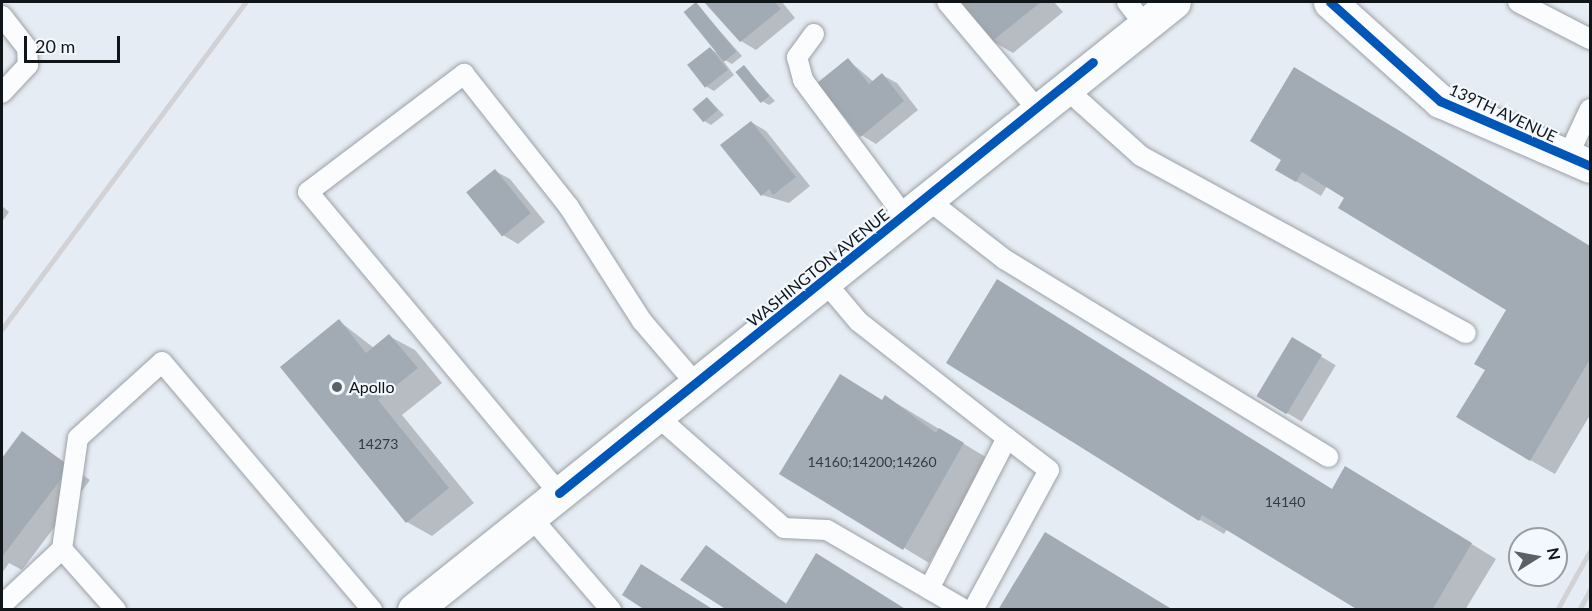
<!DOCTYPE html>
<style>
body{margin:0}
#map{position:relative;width:1592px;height:611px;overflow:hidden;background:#e5ecf3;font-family:Lato,sans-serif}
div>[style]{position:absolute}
.shadow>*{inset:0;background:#0003;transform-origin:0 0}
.building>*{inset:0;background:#a2abb3;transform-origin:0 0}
.roads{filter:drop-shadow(0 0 2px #9ba1a7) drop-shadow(0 0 2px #9ba1a7)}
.service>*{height:20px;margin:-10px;padding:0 10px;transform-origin:10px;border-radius:10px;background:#fbfcfd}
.minor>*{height:33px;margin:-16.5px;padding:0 16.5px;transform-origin:16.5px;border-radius:16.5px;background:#fbfcfd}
.secondary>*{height:33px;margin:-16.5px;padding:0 16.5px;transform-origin:16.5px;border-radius:16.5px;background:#fbfcfd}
.rail>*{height:4.5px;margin:-2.25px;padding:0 2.25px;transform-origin:2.25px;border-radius:2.25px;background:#d1d2d5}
.cycleway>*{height:9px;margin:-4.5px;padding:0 4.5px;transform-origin:4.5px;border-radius:4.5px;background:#0057b8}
.dots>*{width:16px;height:16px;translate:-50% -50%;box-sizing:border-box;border:3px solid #f3f8fe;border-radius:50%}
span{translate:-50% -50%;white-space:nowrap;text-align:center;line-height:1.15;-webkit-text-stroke:4.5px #f3f8fe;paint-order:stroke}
.number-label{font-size:14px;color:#343a40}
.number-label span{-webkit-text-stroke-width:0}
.street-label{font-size:16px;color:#101519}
.poi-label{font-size:16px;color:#101519}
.left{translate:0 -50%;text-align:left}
.frame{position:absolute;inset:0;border:3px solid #101519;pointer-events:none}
.north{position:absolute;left:1508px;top:527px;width:60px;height:60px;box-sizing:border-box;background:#f3f8fe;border:2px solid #989da2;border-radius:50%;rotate:79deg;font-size:16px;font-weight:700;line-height:24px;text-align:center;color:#101519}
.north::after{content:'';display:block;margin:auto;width:21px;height:27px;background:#5b6065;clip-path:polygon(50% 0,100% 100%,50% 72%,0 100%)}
.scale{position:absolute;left:24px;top:36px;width:96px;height:27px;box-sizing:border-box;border:3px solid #101519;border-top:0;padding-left:8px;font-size:18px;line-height:21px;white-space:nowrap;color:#101519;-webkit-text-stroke:4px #f3f8fe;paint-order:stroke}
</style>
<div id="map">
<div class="shadow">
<div style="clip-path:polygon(709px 2px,782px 2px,795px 18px,756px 50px,741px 41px)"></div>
<div style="clip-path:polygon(963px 2px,1054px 2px,1063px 12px,1013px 53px,992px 41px)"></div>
<div style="clip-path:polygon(696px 4px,742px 56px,732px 64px,721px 58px,734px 75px,714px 91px,707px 87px,710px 49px,721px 55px)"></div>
<div style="clip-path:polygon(848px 60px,874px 82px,882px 75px,897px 83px,918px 110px,876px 144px,861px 135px)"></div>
<div style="clip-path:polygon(744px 67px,775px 101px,769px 105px,762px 101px)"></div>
<div style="clip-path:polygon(1320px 84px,1590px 247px,1590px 415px,1555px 474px,1530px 460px,1487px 370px,1508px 309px,1327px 186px,1321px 196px,1277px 170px)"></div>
<div style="clip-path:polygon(708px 99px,724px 115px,711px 125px,704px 121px)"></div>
<div style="clip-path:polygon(751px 122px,766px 131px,810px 186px,789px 203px,762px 195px)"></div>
<div style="clip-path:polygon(495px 171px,510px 179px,545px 222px,518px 244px,503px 235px)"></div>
<div style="clip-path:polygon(2px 206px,9px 212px,2px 222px)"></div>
<div style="clip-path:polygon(339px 321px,374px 348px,389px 336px,415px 350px,442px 383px,402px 415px,474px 503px,432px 536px,407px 522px)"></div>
<div style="left:1292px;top:339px;width:51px;height:66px;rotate:31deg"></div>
<div style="clip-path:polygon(948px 362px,1333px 490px,1371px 482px,1496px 559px,1465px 610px,1361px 610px,1228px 528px,1224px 534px,1200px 520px)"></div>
<div style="clip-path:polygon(886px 397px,989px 459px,929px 563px,781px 473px)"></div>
<div style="clip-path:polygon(23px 433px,90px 480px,22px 570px,9px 563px,2px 573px,2px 461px)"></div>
<div style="clip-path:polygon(706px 547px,787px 604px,906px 610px,730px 610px)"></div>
</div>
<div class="building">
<div style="left:696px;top:2px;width:64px;height:16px;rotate:51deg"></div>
<div style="clip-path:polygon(704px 2px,775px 2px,781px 9px,740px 42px)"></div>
<div style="clip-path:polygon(959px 2px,1041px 2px,991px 42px)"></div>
<div style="left:710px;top:47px;width:29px;height:29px;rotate:52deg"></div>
<div style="clip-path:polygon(848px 58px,869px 84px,882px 73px,904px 101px,860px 137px,817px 83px)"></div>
<div style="left:744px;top:65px;width:40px;height:11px;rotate:51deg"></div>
<div style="clip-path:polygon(1294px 67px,1590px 246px,1590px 359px,1530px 461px,1456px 417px,1485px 370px,1474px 364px,1506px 310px,1338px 208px,1344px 198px,1302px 172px,1296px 182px,1275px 170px,1281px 160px,1250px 141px)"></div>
<div style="left:707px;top:97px;width:17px;height:19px;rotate:50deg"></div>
<div style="clip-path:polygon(751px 121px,796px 177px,773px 195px,769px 189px,761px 196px,720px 145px)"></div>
<div style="left:495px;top:169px;width:57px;height:37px;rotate:51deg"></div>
<div style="clip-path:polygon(997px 279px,1332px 489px,1345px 466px,1472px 543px,1432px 610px,1358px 610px,1202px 515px,1199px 521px,946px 363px)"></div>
<div style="clip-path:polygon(339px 319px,366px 353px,389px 334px,418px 368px,378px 400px,449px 488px,406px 523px,280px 367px)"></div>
<div style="left:1292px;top:337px;width:35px;height:69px;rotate:31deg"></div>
<div style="clip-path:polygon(840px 374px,882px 400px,885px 395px,936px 433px,939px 428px,964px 443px,903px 550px,779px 474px)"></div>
<div style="clip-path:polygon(22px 431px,70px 467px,2px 557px,2px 458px)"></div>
<div style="clip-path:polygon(1045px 532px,1170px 608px,1169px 610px,998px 610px)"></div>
<div style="clip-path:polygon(706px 545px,786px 604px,816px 553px,907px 610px,727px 610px,680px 580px)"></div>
<div style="clip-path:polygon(641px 564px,714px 610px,645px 610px,622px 595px)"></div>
</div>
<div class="roads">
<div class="service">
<div style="left:947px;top:2px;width:140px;rotate:49.9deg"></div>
<div style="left:1127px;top:2px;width:28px;rotate:52deg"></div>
<div style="left:1518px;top:2px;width:81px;rotate:27.2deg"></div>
<div style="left:2px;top:16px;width:41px;rotate:52deg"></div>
<div style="left:27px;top:48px;width:17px;rotate:87deg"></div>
<div style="left:28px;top:65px;width:38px;rotate:133deg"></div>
<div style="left:814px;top:34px;width:29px;rotate:126deg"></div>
<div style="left:797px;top:57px;width:24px;rotate:75deg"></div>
<div style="left:803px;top:80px;width:171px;rotate:53.3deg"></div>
<div style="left:1064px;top:87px;width:103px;rotate:41.9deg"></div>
<div style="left:1141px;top:156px;width:370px;rotate:28.6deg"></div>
<div style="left:1567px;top:158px;width:54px;rotate:-64.9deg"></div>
<div style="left:927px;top:199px;width:98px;rotate:37.9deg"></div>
<div style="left:1004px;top:259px;width:380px;rotate:31.4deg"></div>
<div style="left:657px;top:416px;width:169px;rotate:41.4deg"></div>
<div style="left:784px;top:528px;width:43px;rotate:2.7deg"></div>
<div style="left:827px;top:530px;width:118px;rotate:30deg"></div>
<div style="left:929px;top:589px;width:170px;rotate:-62.7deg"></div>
<div style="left:1007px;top:438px;width:189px;rotate:-141.9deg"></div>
<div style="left:858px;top:321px;width:51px;rotate:-130.2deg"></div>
<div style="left:559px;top:493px;width:392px;rotate:-129.8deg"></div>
<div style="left:308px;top:192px;width:196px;rotate:-37.1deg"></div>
<div style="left:464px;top:74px;width:169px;rotate:51.7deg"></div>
<div style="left:569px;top:207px;width:135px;rotate:57.4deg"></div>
<div style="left:642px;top:321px;width:83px;rotate:49.4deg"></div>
<div style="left:530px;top:516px;width:124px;rotate:49.2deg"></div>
<div style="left:929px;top:589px;width:42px;rotate:30.3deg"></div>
<div style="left:2px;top:605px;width:82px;rotate:-43deg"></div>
<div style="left:116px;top:610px;width:81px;rotate:-131.5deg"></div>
<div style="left:62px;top:549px;width:112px;rotate:-81.8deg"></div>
<div style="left:78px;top:438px;width:113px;rotate:-42.1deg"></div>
<div style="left:162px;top:362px;width:325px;rotate:49.7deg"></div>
<div style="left:973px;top:610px;width:159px;rotate:-61.5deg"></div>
<div style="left:1049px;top:470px;width:53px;rotate:-142.7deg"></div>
</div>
<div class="minor">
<div style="left:1330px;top:2px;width:148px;rotate:42deg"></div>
<div style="left:1440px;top:101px;width:163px;rotate:23.4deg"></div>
</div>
<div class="secondary">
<div style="left:414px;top:610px;width:973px;rotate:-38.66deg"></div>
</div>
</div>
<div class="rail">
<div style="left:2px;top:329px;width:408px;rotate:-53.3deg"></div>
<div style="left:1557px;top:610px;width:68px;rotate:-60.8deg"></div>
<div style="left:1579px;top:610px;width:23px;rotate:-61deg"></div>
</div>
<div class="cycleway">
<div style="left:1330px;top:2px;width:148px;rotate:42deg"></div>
<div style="left:1440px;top:101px;width:163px;rotate:23.4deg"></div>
<div style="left:559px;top:493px;width:686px;rotate:-38.91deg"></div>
</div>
<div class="dots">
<div style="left:337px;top:387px;background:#5b6065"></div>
</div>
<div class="number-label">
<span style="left:378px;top:444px">14273</span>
<span style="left:872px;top:462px">14160;14200;14260</span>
<span style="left:1285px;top:502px">14140</span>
</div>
<div class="street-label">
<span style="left:1503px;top:113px;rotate:25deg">139TH AVENUE</span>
<span style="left:818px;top:268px;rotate:-39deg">WASHINGTON AVENUE</span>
</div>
<div class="poi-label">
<span class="left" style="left:349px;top:387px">Apollo</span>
</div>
<div class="frame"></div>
<div class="north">N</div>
<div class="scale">20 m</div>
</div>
